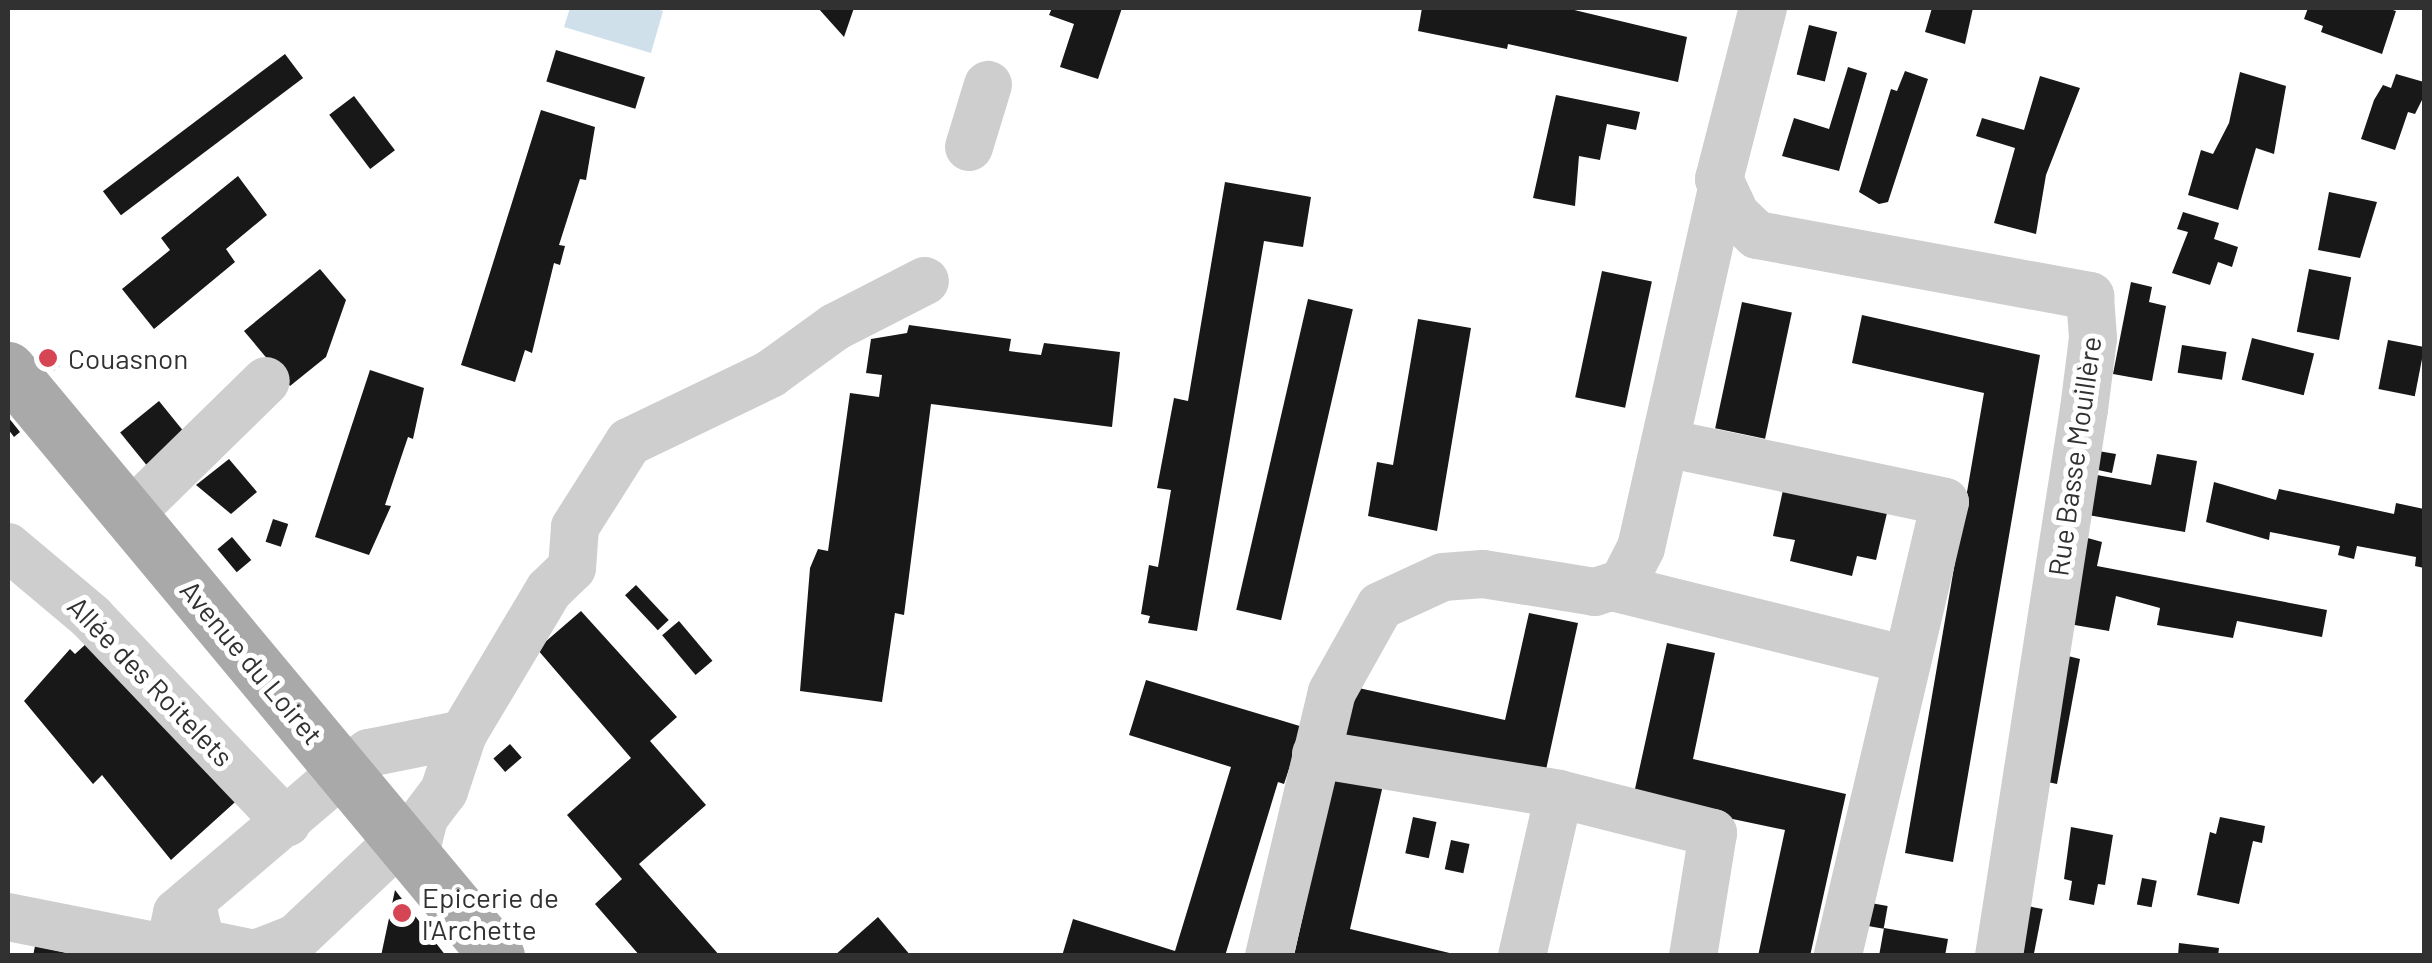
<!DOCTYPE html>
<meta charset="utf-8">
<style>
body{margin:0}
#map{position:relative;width:2432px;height:963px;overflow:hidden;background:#fff;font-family:Barlow,sans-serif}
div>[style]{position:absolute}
.water>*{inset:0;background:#cfe0ea}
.building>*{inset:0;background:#181818;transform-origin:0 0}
.minor>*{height:48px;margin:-24px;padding:0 24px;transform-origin:24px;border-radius:24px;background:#cecece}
.major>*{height:55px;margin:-27.5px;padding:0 27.5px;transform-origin:27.5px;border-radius:27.5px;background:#a9a9a9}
.dots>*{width:28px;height:28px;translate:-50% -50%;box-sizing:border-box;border:5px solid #fff;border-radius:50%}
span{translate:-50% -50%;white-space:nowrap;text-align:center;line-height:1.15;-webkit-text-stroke:10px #fff;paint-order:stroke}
.poi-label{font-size:28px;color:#313131}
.left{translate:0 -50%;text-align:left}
.street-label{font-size:28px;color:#313131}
.frame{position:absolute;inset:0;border:10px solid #313131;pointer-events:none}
</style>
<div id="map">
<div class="water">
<div style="clip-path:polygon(570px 8px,651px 8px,663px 11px,651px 53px,564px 27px)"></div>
</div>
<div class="building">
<div style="clip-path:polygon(818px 8px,854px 8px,844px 37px)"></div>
<div style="clip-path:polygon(1052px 8px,1122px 8px,1098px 79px,1060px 67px,1074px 24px,1049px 15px)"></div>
<div style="clip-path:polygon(1422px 8px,1566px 8px,1687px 37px,1678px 82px,1508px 44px,1507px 49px,1418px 31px)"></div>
<div style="clip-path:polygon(1932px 8px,1973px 8px,1965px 44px,1925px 32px)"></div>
<div style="clip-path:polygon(2308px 8px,2386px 8px,2396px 11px,2382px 54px,2321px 32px,2323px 26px,2304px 19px)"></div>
<div style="left:1809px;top:25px;width:29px;height:51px;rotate:14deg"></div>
<div style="left:556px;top:50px;width:93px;height:33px;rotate:17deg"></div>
<div style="left:285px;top:54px;width:30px;height:228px;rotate:53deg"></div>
<div style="clip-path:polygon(1848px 67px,1867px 73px,1839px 171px,1782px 156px,1794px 118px,1829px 129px)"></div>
<div style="clip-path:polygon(1905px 71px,1928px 79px,1888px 202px,1879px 204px,1859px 192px,1891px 89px,1897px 91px)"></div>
<div style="clip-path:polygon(2240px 72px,2286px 86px,2274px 154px,2256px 148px,2238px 210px,2188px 195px,2201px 150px,2213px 154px,2229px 123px)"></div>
<div style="clip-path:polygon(2396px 74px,2424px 82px,2424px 96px,2415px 114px,2408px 112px,2395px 150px,2361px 139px,2374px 100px,2383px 85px,2391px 88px)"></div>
<div style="clip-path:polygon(2040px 76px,2080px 88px,2046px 175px,2036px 234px,1994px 223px,2015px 148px,1976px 136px,1982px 118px,2024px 130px)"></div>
<div style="clip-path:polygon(1556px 95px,1640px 112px,1636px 130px,1607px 124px,1600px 160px,1579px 156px,1575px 206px,1533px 198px)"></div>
<div style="left:354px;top:96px;width:68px;height:31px;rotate:53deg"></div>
<div style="clip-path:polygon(541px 110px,595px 127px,586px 180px,580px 179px,559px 245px,565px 246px,560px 265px,554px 263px,532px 353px,525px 350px,515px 382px,461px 365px)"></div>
<div style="clip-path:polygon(238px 176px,267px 215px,226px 249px,235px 262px,154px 329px,122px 289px,170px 250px,161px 238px)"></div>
<div style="clip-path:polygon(1225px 182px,1311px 197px,1303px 247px,1264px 241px,1197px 631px,1148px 623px,1150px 616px,1141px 614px,1149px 565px,1158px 567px,1171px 490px,1157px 488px,1174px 398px,1188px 401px)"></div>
<div style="clip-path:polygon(2329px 192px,2377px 202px,2360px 258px,2318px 250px)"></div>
<div style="clip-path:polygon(2183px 212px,2219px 223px,2214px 239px,2238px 247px,2232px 267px,2218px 262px,2210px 285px,2172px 273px,2188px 232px,2177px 229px)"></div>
<div style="clip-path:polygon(320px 269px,346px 300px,326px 357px,290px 386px,244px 331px)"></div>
<div style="left:2309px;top:269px;width:43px;height:64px;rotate:11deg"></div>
<div style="left:1602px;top:271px;width:51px;height:129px;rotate:12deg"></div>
<div style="clip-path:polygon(2131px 282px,2152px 287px,2149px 302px,2166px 306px,2152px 381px,2113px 374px)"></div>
<div style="left:1308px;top:299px;width:46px;height:319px;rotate:13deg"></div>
<div style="left:1742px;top:302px;width:51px;height:129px;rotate:12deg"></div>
<div style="clip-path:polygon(1862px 315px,2040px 355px,1953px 862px,1905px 853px,1984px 393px,1852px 363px)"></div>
<div style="clip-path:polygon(1418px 319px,1471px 328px,1437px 531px,1368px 516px,1377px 462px,1393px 465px)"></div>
<div style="clip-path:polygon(909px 325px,1011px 339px,1009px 351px,1041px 355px,1044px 343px,1120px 352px,1112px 427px,931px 404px,904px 615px,895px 613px,882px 702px,800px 691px,810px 568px,818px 549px,828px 551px,850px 393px,879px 397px,882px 375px,866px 373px,871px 339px,907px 333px)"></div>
<div style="left:2252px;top:338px;width:64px;height:43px;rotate:14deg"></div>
<div style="left:2388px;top:340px;width:37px;height:50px;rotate:11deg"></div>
<div style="left:2182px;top:345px;width:45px;height:28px;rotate:9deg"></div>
<div style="left:43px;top:346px;width:26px;height:8px;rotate:50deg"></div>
<div style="clip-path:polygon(370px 370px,424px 388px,413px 439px,408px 437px,385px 505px,391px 506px,369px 555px,315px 537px)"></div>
<div style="left:159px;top:401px;width:57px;height:50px;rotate:51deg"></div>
<div style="clip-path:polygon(8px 417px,20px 432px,14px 437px,8px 429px)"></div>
<div style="clip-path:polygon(2098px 451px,2116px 454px,2112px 473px,2098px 470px)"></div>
<div style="clip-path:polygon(2157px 454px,2197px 461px,2185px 532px,2088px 515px,2097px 475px,2151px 485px)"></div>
<div style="clip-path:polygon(229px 459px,257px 492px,231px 514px,196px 485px)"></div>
<div style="clip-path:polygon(2214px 482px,2276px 500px,2279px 489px,2394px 514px,2396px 503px,2424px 509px,2424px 568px,2415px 566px,2416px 557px,2357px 546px,2354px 559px,2338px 555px,2340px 546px,2270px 532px,2269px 540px,2206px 522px)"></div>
<div style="clip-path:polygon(1783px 490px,1887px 513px,1876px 560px,1857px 556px,1852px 576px,1790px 561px,1795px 540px,1773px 536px)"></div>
<div style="left:273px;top:519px;width:16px;height:24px;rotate:18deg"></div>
<div style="left:232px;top:537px;width:30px;height:19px;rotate:50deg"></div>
<div style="clip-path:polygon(2084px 537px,2102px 542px,2097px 566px,2327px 610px,2322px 637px,2237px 621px,2233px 638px,2157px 625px,2160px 608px,2116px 596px,2109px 631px,2069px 624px)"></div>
<div style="left:636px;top:585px;width:48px;height:15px;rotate:47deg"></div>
<div style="clip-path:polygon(581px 611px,677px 717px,650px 741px,706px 805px,639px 864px,720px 956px,640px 956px,595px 904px,622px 879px,567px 815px,631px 758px,537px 649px)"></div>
<div style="clip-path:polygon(1529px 613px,1578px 623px,1544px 779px,1343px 735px,1354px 687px,1505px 720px)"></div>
<div style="left:679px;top:621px;width:52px;height:22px;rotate:50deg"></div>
<div style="clip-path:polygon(87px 643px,244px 794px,171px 860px,102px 775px,93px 784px,24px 701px,70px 649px,75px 654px)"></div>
<div style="clip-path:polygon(1667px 643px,1715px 653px,1693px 759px,1846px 794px,1810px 956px,1758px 956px,1785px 830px,1633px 798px)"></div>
<div style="clip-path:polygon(2064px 655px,2080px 659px,2057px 784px,2043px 781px)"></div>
<div style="clip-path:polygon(1146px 680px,1303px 727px,1284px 784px,1278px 782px,1225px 956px,1062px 956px,1073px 919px,1175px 951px,1231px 767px,1129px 735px)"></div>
<div style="left:510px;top:744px;width:18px;height:22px;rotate:49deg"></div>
<div style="clip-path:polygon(1334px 775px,1383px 785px,1350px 929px,1462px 956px,1294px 956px)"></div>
<div style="left:1413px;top:817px;width:24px;height:37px;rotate:12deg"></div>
<div style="clip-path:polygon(2220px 817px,2265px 826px,2262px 843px,2253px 841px,2239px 904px,2197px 895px,2210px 832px,2216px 834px)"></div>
<div style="clip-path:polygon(2071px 827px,2113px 835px,2105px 885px,2098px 884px,2094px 905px,2069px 900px,2072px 881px,2064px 879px)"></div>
<div style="left:1451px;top:840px;width:19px;height:30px;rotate:12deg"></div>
<div style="left:2142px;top:878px;width:15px;height:27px;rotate:11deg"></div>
<div style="clip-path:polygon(395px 890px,446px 956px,381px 956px)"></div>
<div style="left:1865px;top:902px;width:23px;height:23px;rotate:10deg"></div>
<div style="left:2022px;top:905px;width:21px;height:47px;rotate:11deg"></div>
<div style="clip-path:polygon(878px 917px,911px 956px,834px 956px)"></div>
<div style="clip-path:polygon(1884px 928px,1948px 939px,1945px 956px,1879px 956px)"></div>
<div style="clip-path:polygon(2179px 943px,2219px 948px,2218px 956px,2178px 956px)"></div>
<div style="clip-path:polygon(35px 946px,72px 954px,72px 956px,33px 956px)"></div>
</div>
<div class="minor">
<div style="left:1763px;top:8px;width:177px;rotate:104.4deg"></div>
<div style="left:1719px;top:179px;width:38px;rotate:65deg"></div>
<div style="left:1735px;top:214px;width:30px;rotate:44deg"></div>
<div style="left:1757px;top:235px;width:339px;rotate:10.4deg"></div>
<div style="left:2090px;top:296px;width:42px;rotate:85.9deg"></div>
<div style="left:2093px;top:338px;width:72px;rotate:97.2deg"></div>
<div style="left:2084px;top:409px;width:554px;rotate:98.83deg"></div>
<div style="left:969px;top:147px;width:65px;rotate:-73deg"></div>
<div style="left:1666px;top:443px;width:285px;rotate:11.9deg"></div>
<div style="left:1945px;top:502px;width:466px;rotate:103.3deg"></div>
<div style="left:130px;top:514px;width:190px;rotate:-44.4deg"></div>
<div style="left:8px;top:547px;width:109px;rotate:40.1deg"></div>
<div style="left:91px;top:617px;width:284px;rotate:46.4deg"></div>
<div style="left:1612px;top:587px;width:304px;rotate:13.9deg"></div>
<div style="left:463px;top:734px;width:168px;rotate:-59.2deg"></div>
<div style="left:549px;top:590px;width:32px;rotate:-44deg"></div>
<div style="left:572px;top:568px;width:41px;rotate:-85.8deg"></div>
<div style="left:575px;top:527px;width:101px;rotate:-57.6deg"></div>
<div style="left:629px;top:442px;width:157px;rotate:-25.7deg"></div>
<div style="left:770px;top:374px;width:80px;rotate:-35.9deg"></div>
<div style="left:835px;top:327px;width:101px;rotate:-27.1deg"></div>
<div style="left:1316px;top:754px;width:246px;rotate:9.3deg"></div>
<div style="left:1559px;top:794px;width:159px;rotate:14.2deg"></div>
<div style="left:1713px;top:833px;width:125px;rotate:99.2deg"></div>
<div style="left:191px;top:901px;width:43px;rotate:76.6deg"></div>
<div style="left:201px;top:943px;width:55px;rotate:11.5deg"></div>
<div style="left:255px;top:954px;width:44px;rotate:-21.3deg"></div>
<div style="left:296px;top:938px;width:144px;rotate:-43.3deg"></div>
<div style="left:8px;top:917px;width:165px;rotate:11.2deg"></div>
<div style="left:168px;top:956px;width:44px;rotate:-78.2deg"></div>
<div style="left:177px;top:913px;width:219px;rotate:-40.4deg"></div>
<div style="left:344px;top:771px;width:31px;rotate:-36deg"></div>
<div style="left:369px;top:753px;width:96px;rotate:-11.4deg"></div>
<div style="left:463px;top:734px;width:60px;rotate:108.4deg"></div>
<div style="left:444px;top:791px;width:34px;rotate:127deg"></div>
<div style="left:424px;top:818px;width:38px;rotate:104deg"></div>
<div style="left:1269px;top:956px;width:271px;rotate:-76.6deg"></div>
<div style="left:1332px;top:692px;width:98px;rotate:-60.8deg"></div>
<div style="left:1380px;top:606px;width:69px;rotate:-24.7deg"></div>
<div style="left:1443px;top:577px;width:40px;rotate:-4.3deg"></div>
<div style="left:1483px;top:574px;width:113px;rotate:9.1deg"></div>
<div style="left:1595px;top:592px;width:29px;rotate:-18deg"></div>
<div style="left:1623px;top:583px;width:39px;rotate:-63deg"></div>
<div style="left:1641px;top:548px;width:369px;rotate:-77.3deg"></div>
<div style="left:1522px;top:956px;width:166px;rotate:-77.1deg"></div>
</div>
<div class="major">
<div style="left:8px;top:369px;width:764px;rotate:50.2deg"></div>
</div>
<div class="dots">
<div style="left:48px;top:358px;background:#d64554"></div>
<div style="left:402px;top:913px;background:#d64554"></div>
</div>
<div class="poi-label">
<span class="left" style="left:68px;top:358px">Couasnon</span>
<span class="left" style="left:422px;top:913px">Epicerie de<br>l'Archette</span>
</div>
<div class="street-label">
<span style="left:2074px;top:456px;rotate:-82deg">Rue Basse Mouillère</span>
<span style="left:252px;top:662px;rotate:50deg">Avenue du Loiret</span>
<span style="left:151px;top:681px;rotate:46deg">Allée des Roitelets</span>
</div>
<div class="frame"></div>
</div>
